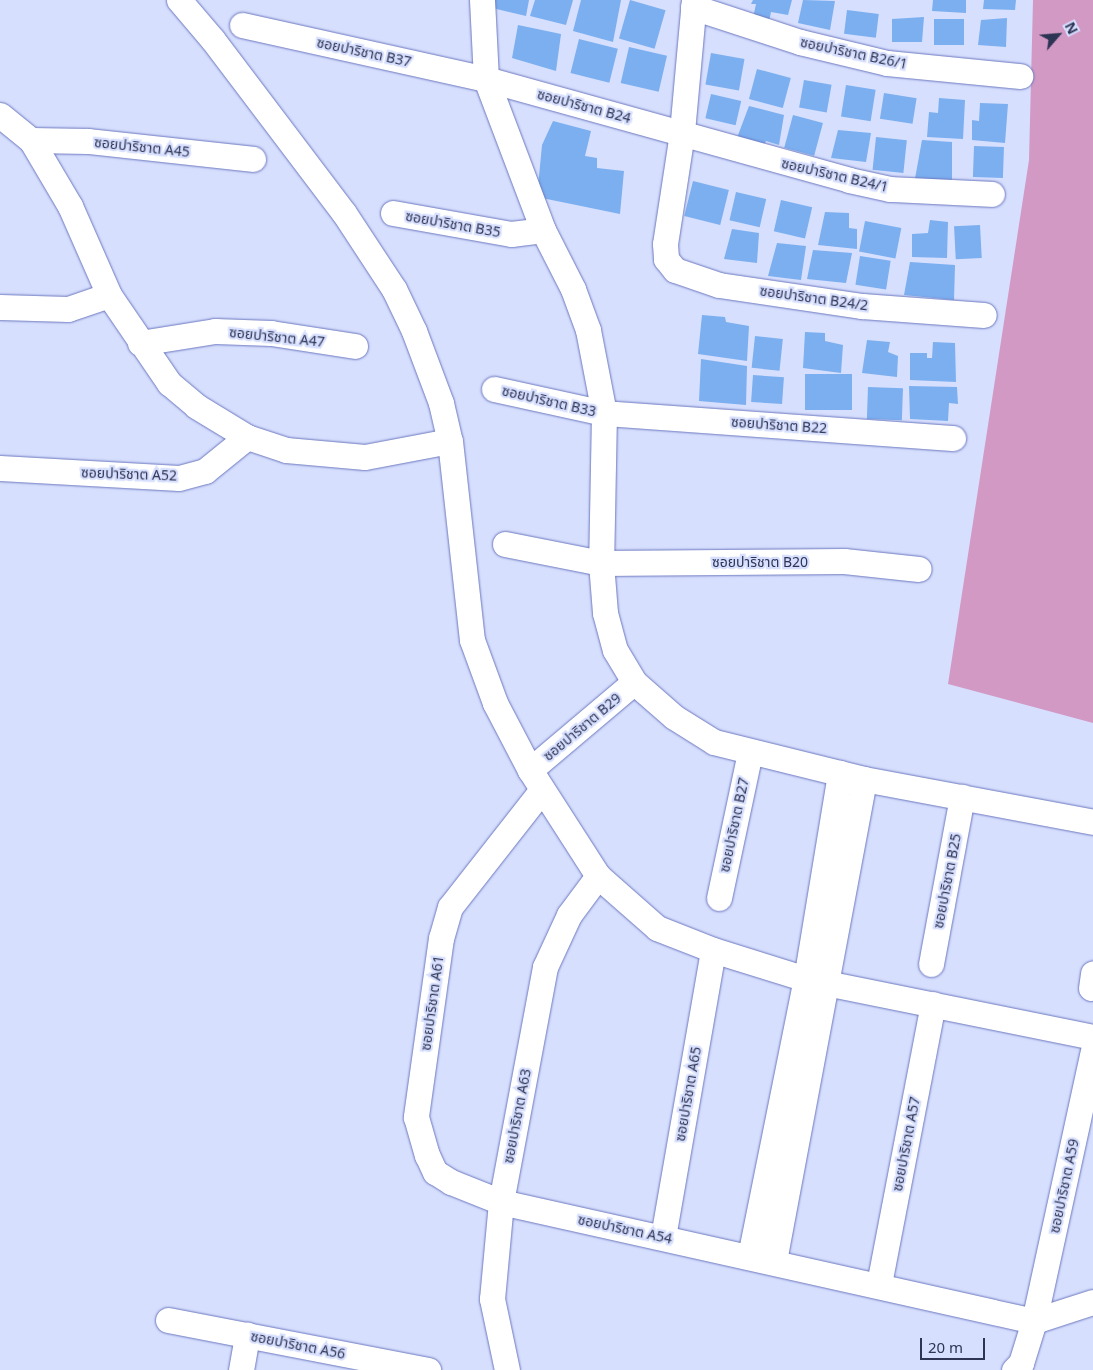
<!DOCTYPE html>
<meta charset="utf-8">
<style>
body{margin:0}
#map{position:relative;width:1093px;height:1370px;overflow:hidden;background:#d7dffe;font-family:"Noto Sans","Noto Sans Thai",sans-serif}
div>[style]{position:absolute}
.green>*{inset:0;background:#d299c5}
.building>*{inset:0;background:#7baff0;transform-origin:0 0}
.roads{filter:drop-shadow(0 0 1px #6b78bf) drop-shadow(0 0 1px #6b78bf)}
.street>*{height:25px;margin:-12.5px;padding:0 12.5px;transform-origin:12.5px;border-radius:12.5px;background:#fff}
span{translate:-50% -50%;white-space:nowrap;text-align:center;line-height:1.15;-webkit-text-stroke:4.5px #d7dffe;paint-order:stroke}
.street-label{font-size:14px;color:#2e3453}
.north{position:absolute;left:1033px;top:10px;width:50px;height:50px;-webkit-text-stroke:4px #d7dffe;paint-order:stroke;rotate:63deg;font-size:14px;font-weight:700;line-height:20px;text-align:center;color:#2e3453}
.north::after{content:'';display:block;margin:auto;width:18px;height:22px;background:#2e3453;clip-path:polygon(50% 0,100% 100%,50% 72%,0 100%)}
.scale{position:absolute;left:920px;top:1338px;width:65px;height:22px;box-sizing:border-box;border:2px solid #2e3453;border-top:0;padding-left:6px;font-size:15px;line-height:18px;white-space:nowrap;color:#2e3453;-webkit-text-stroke:4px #d7dffe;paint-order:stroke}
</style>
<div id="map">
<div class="green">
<div style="clip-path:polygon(1033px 0,1093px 0,1093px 723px,948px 684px,1029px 160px)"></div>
</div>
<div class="building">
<div style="clip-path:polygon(490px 0,529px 0,526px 16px,488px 7px)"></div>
<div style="clip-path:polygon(535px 0,573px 0,566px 25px,530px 16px)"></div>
<div style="clip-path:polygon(581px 0,621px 0,613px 42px,573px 31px)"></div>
<div style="left:630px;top:0;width:37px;height:40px;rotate:16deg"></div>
<div style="clip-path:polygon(753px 0,792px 0,788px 15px,771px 12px,769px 22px,753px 18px,756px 4px,751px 4px)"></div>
<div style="clip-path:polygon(803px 0,835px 1px,830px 30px,798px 23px)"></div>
<div style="clip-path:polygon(933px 0,966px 0,966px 13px,932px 11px)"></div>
<div style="clip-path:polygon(984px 0,1016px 0,1015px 10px,983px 9px)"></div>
<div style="left:847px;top:10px;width:32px;height:24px;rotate:7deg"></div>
<div style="clip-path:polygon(924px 17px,922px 42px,892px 42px,892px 19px)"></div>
<div style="clip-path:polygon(1007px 18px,1006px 47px,978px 45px,981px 20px)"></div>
<div style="left:934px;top:19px;width:30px;height:26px"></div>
<div style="clip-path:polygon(518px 25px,561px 34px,556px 71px,512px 58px)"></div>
<div style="left:579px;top:39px;width:40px;height:35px;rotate:14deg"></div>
<div style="left:629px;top:47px;width:39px;height:37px;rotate:13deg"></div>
<div style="left:711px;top:53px;width:34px;height:32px;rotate:10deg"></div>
<div style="left:757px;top:69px;width:35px;height:31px;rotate:15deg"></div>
<div style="left:804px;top:80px;width:28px;height:28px;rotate:10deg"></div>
<div style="left:846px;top:85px;width:30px;height:32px;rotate:9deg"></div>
<div style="left:884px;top:93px;width:33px;height:26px;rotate:9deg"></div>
<div style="left:711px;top:94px;width:31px;height:25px;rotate:13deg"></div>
<div style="clip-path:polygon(939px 98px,965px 100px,963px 139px,927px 137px,929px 112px,938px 113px)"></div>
<div style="clip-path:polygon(980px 103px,1008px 104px,1005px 143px,972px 140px,972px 120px,979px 121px)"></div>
<div style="clip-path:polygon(749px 106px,784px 115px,779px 145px,766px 141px,761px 151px,735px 143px)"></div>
<div style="left:793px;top:115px;width:31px;height:34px;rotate:15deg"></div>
<div style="clip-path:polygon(553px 121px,591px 131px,585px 156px,597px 158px,597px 168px,624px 171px,620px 214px,537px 197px,542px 145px)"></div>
<div style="clip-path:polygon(838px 130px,871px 133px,866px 162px,831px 158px)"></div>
<div style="left:876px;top:137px;width:31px;height:33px;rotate:6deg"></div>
<div style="clip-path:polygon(922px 140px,952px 142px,952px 180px,914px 184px)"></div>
<div style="left:974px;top:146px;width:30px;height:31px;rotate:2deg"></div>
<div style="left:693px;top:181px;width:37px;height:36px;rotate:14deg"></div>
<div style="left:736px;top:192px;width:31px;height:29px;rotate:13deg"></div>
<div style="left:781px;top:200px;width:32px;height:32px;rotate:13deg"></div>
<div style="clip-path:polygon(825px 212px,849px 213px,849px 228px,857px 229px,857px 249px,818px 245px)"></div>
<div style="clip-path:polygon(930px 220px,948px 222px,947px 258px,912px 257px,912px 234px,928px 233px)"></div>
<div style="left:865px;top:221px;width:37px;height:31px;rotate:11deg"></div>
<div style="left:980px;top:225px;width:33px;height:26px;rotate:87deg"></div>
<div style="clip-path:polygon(732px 229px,759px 233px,757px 263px,724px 259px)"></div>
<div style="clip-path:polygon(777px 243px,806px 246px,801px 280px,768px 276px)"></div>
<div style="clip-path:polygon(813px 250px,852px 253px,846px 283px,807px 279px)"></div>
<div style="left:860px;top:256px;width:31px;height:29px;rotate:9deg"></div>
<div style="clip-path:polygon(910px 262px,955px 265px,954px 300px,904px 295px)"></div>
<div style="clip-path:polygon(702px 315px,725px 317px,726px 322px,749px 326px,747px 361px,698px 354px)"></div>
<div style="clip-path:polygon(805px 332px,825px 333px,825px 341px,843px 345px,841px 373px,803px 368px)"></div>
<div style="left:755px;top:336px;width:28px;height:32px;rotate:6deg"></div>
<div style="clip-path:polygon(867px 340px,890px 342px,888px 352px,898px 356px,897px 377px,862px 373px)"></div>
<div style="clip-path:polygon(933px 342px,955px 343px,956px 382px,910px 380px,910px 353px,927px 353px,927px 358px,932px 358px)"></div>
<div style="clip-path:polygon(701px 359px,747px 366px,746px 405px,699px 401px)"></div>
<div style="left:805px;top:374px;width:47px;height:36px"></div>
<div style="left:753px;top:375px;width:31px;height:27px;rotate:4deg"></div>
<div style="clip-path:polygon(909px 386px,957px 387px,958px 404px,949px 403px,948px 421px,910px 419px)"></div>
<div style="left:868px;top:387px;width:35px;height:32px;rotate:2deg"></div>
</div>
<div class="roads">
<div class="street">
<div style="left:179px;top:0;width:52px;rotate:49.6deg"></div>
<div style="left:213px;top:40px;width:217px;rotate:52.9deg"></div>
<div style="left:344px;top:213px;width:91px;rotate:56.7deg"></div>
<div style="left:394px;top:289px;width:47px;rotate:64.5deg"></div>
<div style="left:414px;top:331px;width:77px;rotate:69.4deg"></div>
<div style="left:441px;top:403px;width:39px;rotate:77deg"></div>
<div style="left:450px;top:441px;width:200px;rotate:83.7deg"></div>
<div style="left:472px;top:640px;width:67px;rotate:69.9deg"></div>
<div style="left:495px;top:703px;width:76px;rotate:62.4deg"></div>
<div style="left:530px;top:770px;width:126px;rotate:57.3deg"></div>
<div style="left:598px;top:876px;width:79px;rotate:41.4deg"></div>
<div style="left:657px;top:928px;width:60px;rotate:21.4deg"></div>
<div style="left:713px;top:950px;width:97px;rotate:17.3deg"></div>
<div style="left:806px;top:979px;width:293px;rotate:11.4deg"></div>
<div style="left:482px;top:0;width:79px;rotate:87.1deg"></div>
<div style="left:486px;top:79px;width:161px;rotate:69.3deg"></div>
<div style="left:543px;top:230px;width:66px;rotate:63deg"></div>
<div style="left:573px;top:289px;width:44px;rotate:69.9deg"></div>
<div style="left:588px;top:330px;width:85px;rotate:79.1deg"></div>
<div style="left:604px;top:413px;width:150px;rotate:91.1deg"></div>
<div style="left:601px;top:563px;width:50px;rotate:85.4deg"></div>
<div style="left:605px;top:613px;width:38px;rotate:75deg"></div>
<div style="left:615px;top:650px;width:37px;rotate:59deg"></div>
<div style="left:634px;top:682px;width:53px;rotate:41.2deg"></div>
<div style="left:674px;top:717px;width:47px;rotate:32deg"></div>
<div style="left:714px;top:742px;width:154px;rotate:13.9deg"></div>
<div style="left:864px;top:779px;width:233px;rotate:10.6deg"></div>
<div style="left:694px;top:0;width:134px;rotate:95.2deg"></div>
<div style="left:682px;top:133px;width:112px;rotate:98.7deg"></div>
<div style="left:665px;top:244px;width:15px;rotate:86deg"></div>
<div style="left:666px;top:259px;width:14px;rotate:51deg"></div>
<div style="left:675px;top:270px;width:46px;rotate:18.8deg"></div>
<div style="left:719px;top:285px;width:145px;rotate:8.4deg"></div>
<div style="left:862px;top:306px;width:122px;rotate:4.2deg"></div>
<div style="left:693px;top:7px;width:113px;rotate:18.1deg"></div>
<div style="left:800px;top:42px;width:89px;rotate:13.6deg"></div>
<div style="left:887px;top:63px;width:134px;rotate:5.6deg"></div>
<div style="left:242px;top:25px;width:250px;rotate:12.5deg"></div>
<div style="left:486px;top:79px;width:377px;rotate:15.5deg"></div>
<div style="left:849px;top:180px;width:42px;rotate:12.4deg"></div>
<div style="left:890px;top:189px;width:102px;rotate:2.8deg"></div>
<div style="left:0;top:115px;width:40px;rotate:39deg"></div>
<div style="left:31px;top:140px;width:77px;rotate:59.4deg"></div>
<div style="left:70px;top:206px;width:97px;rotate:66.3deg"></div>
<div style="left:109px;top:295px;width:107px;rotate:55.7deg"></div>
<div style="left:169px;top:383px;width:35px;rotate:40deg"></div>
<div style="left:196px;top:406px;width:60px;rotate:31.3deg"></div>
<div style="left:247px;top:437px;width:41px;rotate:18.4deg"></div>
<div style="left:286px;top:450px;width:79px;rotate:5.1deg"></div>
<div style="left:365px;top:457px;width:86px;rotate:-10.7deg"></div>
<div style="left:31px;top:140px;width:57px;rotate:1deg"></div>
<div style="left:88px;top:141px;width:166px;rotate:6.2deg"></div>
<div style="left:393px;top:213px;width:120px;rotate:10.1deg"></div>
<div style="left:511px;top:234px;width:32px;rotate:-7deg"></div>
<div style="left:0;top:307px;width:68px;rotate:1.7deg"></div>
<div style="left:68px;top:309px;width:43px;rotate:-18.9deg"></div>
<div style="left:140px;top:343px;width:76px;rotate:-9.1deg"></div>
<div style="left:215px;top:331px;width:56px;rotate:2deg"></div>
<div style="left:271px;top:333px;width:85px;rotate:8.8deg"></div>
<div style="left:494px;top:389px;width:113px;rotate:12.3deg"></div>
<div style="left:604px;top:413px;width:350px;rotate:4.1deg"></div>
<div style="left:0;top:468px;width:179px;rotate:3.2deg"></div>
<div style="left:179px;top:478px;width:27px;rotate:-15deg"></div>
<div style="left:205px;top:471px;width:54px;rotate:-39deg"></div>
<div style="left:505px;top:544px;width:98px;rotate:11.2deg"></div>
<div style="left:601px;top:563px;width:243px;rotate:-0.5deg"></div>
<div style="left:844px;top:561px;width:75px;rotate:6.1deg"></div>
<div style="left:530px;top:770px;width:136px;rotate:-40.2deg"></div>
<div style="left:541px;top:791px;width:147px;rotate:128.1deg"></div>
<div style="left:450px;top:907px;width:32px;rotate:106deg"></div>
<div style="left:441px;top:938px;width:181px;rotate:98deg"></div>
<div style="left:416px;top:1117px;width:40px;rotate:74deg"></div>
<div style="left:427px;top:1155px;width:19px;rotate:65deg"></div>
<div style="left:435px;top:1172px;width:19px;rotate:32deg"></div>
<div style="left:451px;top:1182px;width:54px;rotate:21.8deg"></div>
<div style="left:501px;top:1202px;width:546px;rotate:12.59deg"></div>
<div style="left:1034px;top:1321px;width:62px;rotate:-17.9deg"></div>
<div style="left:719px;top:898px;width:149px;rotate:-78deg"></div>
<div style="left:931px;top:964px;width:170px;rotate:-79.5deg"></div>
<div style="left:1091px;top:988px;width:15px;rotate:-82deg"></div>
<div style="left:663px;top:1237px;width:291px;rotate:-80.1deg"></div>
<div style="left:750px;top:1256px;width:283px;rotate:-78.6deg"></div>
<div style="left:806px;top:979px;width:209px;rotate:-80.6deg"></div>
<div style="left:774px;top:1261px;width:490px;rotate:-79.4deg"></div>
<div style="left:879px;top:1284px;width:285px;rotate:-79.1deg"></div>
<div style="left:168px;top:1320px;width:265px;rotate:10.9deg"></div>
<div style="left:241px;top:1370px;width:36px;rotate:-80deg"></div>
<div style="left:507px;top:1370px;width:73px;rotate:-101.9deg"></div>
<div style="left:492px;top:1299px;width:97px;rotate:-84.7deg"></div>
<div style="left:501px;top:1202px;width:239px;rotate:-79.4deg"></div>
<div style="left:545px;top:967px;width:57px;rotate:-65.2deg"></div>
<div style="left:569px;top:915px;width:49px;rotate:-53.4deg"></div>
<div style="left:1014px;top:1370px;width:10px;rotate:-45deg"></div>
<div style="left:1021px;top:1363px;width:44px;rotate:-72.8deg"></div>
<div style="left:1034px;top:1321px;width:276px;rotate:-77.7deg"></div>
</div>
</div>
<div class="street-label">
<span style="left:364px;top:52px;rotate:12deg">ซอยปาริชาต B37</span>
<span style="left:854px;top:53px;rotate:12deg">ซอยปาริชาต B26/1</span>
<span style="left:584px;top:106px;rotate:15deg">ซอยปาริชาต B24</span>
<span style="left:142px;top:147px;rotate:6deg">ซอยปาริชาต A45</span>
<span style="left:835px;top:175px;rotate:13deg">ซอยปาริชาต B24/1</span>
<span style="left:453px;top:224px;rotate:10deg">ซอยปาริชาต B35</span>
<span style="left:814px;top:298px;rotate:8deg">ซอยปาริชาต B24/2</span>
<span style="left:277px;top:337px;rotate:6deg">ซอยปาริชาต A47</span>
<span style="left:549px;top:401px;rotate:13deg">ซอยปาริชาต B33</span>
<span style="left:779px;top:425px;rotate:4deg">ซอยปาริชาต B22</span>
<span style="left:129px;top:474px;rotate:2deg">ซอยปาริชาต A52</span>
<span style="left:760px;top:562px">ซอยปาริชาต B20</span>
<span style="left:582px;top:727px;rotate:-40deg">ซอยปาริชาต B29</span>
<span style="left:734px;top:825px;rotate:-78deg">ซอยปาริชาต B27</span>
<span style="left:947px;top:881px;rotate:-79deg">ซอยปาริชาต B25</span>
<span style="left:432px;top:1003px;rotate:-82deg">ซอยปาริชาต A61</span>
<span style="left:688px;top:1094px;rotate:-80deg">ซอยปาริชาต A65</span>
<span style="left:517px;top:1116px;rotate:-79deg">ซอยปาริชาต A63</span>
<span style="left:906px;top:1144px;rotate:-79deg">ซอยปาริชาต A57</span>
<span style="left:1064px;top:1186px;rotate:-78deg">ซอยปาริชาต A59</span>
<span style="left:625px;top:1229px;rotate:12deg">ซอยปาริชาต A54</span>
<span style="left:298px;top:1345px;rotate:11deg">ซอยปาริชาต A56</span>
</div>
<div class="north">N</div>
<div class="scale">20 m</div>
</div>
